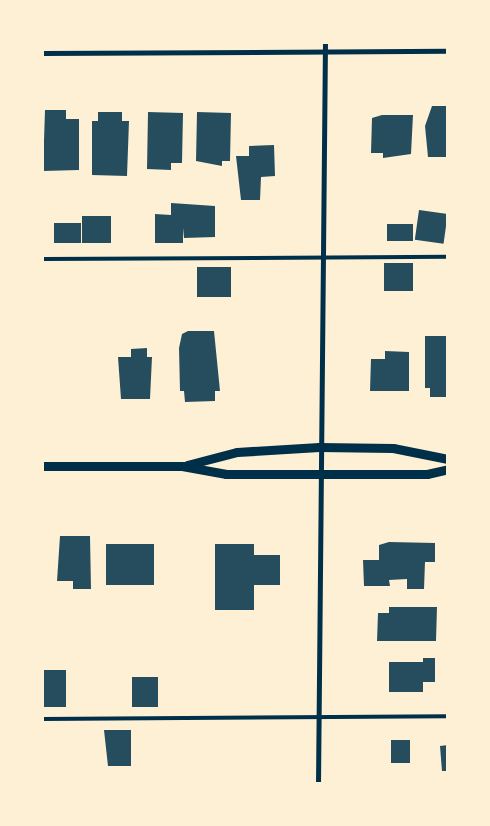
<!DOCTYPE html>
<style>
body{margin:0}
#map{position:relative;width:490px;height:826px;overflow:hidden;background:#fdf0d5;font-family:"Playfair Display",serif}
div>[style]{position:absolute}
.building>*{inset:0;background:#264d5e;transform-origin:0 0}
.service>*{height:4px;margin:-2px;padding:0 2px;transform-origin:2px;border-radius:2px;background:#003049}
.minor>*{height:5px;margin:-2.5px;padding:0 2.5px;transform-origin:2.5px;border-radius:2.5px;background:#003049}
.tertiary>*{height:9px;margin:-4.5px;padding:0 4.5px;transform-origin:4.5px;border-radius:4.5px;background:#003049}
span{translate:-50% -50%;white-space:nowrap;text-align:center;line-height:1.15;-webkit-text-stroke:5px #fdf0d5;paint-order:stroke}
.frame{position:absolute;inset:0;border:44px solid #fdf0d5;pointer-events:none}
</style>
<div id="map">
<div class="building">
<div style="clip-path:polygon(432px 106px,448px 106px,448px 157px,428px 157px,425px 126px)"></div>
<div style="clip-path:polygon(45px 110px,66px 110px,66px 119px,79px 119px,79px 170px,43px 171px)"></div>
<div style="clip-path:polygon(98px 112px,122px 112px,122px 121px,129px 121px,127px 176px,92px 175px,92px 121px,98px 121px)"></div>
<div style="clip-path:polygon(148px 112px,183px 113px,182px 163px,171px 163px,171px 170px,147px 169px)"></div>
<div style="clip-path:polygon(197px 112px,231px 113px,230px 161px,222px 161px,222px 166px,196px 161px)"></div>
<div style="clip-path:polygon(382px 115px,413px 115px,411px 154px,383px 158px,383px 153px,371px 153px,372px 118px)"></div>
<div style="clip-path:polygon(274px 145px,275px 176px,261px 177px,260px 200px,241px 200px,236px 156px,249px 156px,249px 146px)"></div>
<div style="clip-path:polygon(171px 203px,215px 206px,215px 237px,184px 238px,183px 228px,183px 243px,155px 243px,155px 214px,171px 215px)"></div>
<div style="left:419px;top:210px;width:29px;height:30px;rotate:8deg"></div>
<div style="left:82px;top:216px;width:29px;height:27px"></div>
<div style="left:54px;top:223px;width:27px;height:20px"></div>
<div style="left:387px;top:224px;width:26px;height:17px"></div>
<div style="left:384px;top:263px;width:29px;height:28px"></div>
<div style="left:197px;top:267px;width:34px;height:30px"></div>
<div style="clip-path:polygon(188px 331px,214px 331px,220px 391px,215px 391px,215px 401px,185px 402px,184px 391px,180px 391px,179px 348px,182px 334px)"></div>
<div style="clip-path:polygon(425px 336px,448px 336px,448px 397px,430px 397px,430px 388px,425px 388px)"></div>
<div style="clip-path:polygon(147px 348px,147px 357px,152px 357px,150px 399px,121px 399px,118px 357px,131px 357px,131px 349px)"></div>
<div style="clip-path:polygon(385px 351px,409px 352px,409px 391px,370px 391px,371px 359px,385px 359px)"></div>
<div style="clip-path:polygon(60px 536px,90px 536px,91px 589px,73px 589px,73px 581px,57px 581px)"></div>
<div style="clip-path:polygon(389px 542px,435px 543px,435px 562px,425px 562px,424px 589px,407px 589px,407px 579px,389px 580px,390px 586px,364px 586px,363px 560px,379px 560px,379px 545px)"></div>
<div style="left:106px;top:544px;width:48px;height:41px"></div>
<div style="clip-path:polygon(215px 544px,254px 544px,254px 555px,280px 555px,280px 585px,254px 585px,254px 610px,215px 610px)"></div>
<div style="clip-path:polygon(389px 607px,437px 607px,436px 641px,377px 641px,378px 613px,389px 613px)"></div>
<div style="clip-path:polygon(423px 658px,435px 658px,435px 682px,423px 682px,423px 692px,389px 692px,389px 662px,423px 662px)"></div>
<div style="left:42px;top:670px;width:24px;height:37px"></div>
<div style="left:132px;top:677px;width:26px;height:30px"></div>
<div style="clip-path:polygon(104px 730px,131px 730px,131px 766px,108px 766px)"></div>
<div style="left:391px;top:740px;width:19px;height:23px"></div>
<div style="clip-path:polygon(448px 745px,448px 771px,442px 771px,440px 746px)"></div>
</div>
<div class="service">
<div style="left:42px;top:259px;width:406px;rotate:-0.3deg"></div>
<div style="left:42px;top:719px;width:406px;rotate:-0.4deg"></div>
</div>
<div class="minor">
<div style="left:42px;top:53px;width:406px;rotate:-0.3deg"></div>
<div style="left:318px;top:784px;width:742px;rotate:-89.46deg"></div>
</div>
<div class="tertiary">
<div style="left:187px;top:465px;width:52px;rotate:-14.6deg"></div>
<div style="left:237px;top:452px;width:82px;rotate:-3.5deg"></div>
<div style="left:319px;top:447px;width:74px;rotate:0.8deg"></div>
<div style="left:393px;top:448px;width:56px;rotate:11.3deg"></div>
<div style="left:42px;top:466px;width:140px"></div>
<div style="left:182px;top:466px;width:45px;rotate:10.3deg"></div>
<div style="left:226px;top:474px;width:201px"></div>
<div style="left:427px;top:474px;width:22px;rotate:-13deg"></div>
</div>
<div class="frame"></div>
</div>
